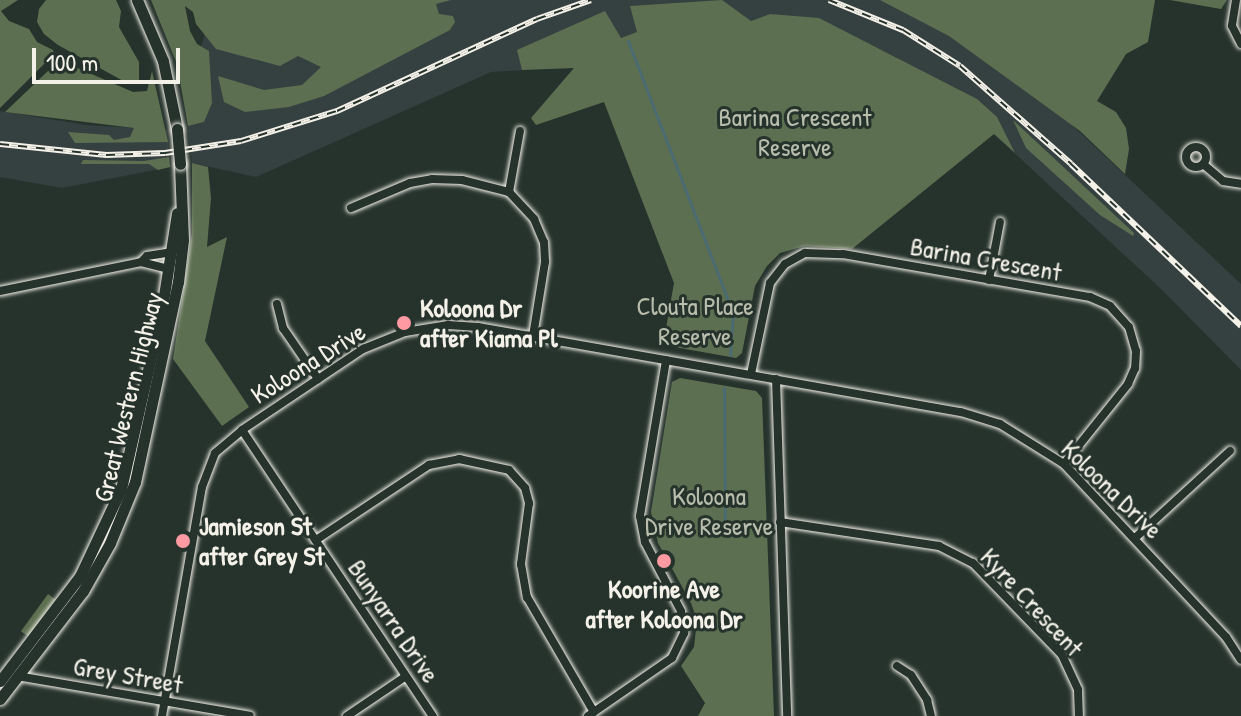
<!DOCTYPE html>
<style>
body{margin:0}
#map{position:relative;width:1241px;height:716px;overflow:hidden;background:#26332d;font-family:"Patrick Hand",sans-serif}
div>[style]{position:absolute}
.built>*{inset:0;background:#354040}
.green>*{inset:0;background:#5d6f51;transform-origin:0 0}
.stream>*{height:3px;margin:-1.5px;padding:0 1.5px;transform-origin:1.5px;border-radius:1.5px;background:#4b6b72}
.roads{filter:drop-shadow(0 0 2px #f4f1e8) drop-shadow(0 0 2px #f4f1e8)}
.street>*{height:8px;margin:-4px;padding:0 4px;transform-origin:4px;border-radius:4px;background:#26332d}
.street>.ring{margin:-4px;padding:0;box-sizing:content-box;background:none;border:8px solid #26332d;border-radius:50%}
.secondary>*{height:11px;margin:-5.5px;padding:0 5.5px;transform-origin:5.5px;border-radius:5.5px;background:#26332d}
.rail>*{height:6px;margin-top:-3px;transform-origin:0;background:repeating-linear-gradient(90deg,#26332d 0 9px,#f4f1e8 0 18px);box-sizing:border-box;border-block:2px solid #f4f1e8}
.bridges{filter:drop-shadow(0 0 2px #f4f1e8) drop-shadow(0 0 2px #f4f1e8)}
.secondary-bridge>*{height:11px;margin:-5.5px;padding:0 5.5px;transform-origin:5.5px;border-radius:5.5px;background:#26332d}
.dots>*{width:22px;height:22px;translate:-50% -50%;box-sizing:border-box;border:4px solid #26332d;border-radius:50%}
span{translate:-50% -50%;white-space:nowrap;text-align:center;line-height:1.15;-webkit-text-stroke:6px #26332d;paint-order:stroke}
.park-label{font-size:26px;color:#b8bdac}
.street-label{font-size:26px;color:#f4f1e8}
.poi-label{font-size:26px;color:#f4f1e8;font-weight:700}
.left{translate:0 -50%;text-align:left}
.scale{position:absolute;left:32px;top:48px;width:148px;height:36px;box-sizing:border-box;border:4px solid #f4f1e8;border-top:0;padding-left:10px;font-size:24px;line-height:28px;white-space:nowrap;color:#f4f1e8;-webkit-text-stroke:6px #26332d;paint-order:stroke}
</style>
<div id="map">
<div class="built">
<div style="clip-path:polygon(434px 0,915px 0,1055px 109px,1241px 284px,1241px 370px,1161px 289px,994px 134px,896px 57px,854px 37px,791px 18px,770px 14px,637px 63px,491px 72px,256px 177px,192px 163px,188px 126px,204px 122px,199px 54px,206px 30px)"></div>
<div style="clip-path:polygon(0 111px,86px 125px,167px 130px,170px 167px,62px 188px,0 177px)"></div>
</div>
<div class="green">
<div style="clip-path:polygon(0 0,18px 0,1px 11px,9px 21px,29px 29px,37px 42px,53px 50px,54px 54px,0 108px)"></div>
<div style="clip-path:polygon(46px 0,116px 0,121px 11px,119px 27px,139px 62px,139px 80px,125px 82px,58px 45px,44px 34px,37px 22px,39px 9px)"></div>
<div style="clip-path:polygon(151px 0,451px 0,436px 4px,439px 14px,453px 16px,455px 22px,450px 30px,324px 96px,289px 107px,245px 112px,224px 102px,218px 76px,264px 90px,302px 85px,321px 67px,298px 56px,280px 66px,216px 49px,196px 24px,193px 12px,185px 6px,190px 31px,197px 44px,209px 51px,212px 103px,204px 122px,188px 126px,177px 64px)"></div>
<div style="clip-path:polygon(722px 0,751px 21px,770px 14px,819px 18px,977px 99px,997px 117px,1015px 153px,994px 134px,852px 249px,805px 246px,780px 253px,767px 266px,755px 286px,742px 353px,736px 358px,663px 345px,674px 283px,604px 102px,536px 125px,531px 118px,574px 68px,522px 70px,517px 50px,605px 11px,621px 38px,637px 32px,630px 6px)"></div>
<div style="clip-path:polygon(880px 0,1155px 0,1148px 42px,1126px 54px,1097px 101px,1116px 112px,1126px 128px,1129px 149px,1125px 174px,1080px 131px,949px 36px)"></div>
<div style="clip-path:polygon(1170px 0,1227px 0,1221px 9px)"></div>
<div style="clip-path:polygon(66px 63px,133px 92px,147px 91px,152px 71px,168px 142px,75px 143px,68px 132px,109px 135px,114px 140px,130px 137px,134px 128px,5px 112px,48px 71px)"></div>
<div style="clip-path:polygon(1013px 120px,1134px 233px,1133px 236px,1100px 215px,1026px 148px)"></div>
<div style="clip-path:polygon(169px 157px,170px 167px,158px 170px,149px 164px,81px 164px,83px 160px,144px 161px)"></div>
<div style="clip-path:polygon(192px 163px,208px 167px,211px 198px,207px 247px,227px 237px,205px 341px,249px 407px,222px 426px,173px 359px,192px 234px)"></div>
<div style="clip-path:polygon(680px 378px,756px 391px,762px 398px,774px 716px,698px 716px,705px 703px,681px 666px,694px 647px,697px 620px,691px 603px,658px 543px,651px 512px,672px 382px)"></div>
<div style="left:48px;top:594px;width:9px;height:46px;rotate:36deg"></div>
</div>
<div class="stream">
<div style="left:628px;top:41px;width:292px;rotate:68.9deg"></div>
<div style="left:733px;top:313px;width:42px;rotate:94.1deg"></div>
<div style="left:724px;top:388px;width:146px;rotate:89.6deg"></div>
</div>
<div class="roads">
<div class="street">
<div style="left:1236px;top:0;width:26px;rotate:99deg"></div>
<div style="left:1232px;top:26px;width:20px;rotate:63deg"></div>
<div class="ring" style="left:1186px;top:147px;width:12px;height:12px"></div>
<div style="left:1203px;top:164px;width:26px;rotate:40deg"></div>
<div style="left:1223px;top:181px;width:18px;rotate:9deg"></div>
<div style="left:509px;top:192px;width:62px;rotate:-79.8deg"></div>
<div style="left:351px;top:208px;width:64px;rotate:-23deg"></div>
<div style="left:410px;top:183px;width:22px;rotate:-10deg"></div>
<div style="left:432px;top:179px;width:30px;rotate:2deg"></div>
<div style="left:462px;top:180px;width:49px;rotate:14.3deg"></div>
<div style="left:509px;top:192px;width:37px;rotate:47deg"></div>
<div style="left:534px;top:219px;width:25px;rotate:67deg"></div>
<div style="left:544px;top:242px;width:20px;rotate:87deg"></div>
<div style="left:545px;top:262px;width:75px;rotate:99.2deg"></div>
<div style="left:141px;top:262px;width:8px;rotate:-45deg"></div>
<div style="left:147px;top:256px;width:26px;rotate:-9deg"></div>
<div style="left:989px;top:280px;width:59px;rotate:-79.3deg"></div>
<div style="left:0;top:291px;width:144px;rotate:-11.6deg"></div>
<div style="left:141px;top:262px;width:29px;rotate:14deg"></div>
<div style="left:277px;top:304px;width:25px;rotate:76deg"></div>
<div style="left:283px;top:328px;width:62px;rotate:55.5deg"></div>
<div style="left:751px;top:374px;width:93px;rotate:-78.2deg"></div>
<div style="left:770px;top:283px;width:24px;rotate:-52deg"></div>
<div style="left:785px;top:264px;width:23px;rotate:-29deg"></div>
<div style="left:805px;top:253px;width:38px;rotate:2deg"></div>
<div style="left:843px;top:254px;width:251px;rotate:9.9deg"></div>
<div style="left:1090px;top:297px;width:22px;rotate:24deg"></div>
<div style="left:1110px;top:306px;width:28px;rotate:48deg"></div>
<div style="left:1129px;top:327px;width:25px;rotate:74deg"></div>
<div style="left:1136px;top:351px;width:17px;rotate:93deg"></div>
<div style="left:1135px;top:368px;width:17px;rotate:114deg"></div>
<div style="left:1128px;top:384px;width:102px;rotate:128.7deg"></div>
<div style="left:776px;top:379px;width:337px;rotate:88.1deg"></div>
<div style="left:242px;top:430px;width:344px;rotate:56.3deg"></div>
<div style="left:780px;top:522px;width:161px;rotate:8.6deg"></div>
<div style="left:939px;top:546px;width:38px;rotate:27deg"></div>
<div style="left:973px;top:563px;width:128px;rotate:45.9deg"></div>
<div style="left:1062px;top:655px;width:38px;rotate:65deg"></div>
<div style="left:1078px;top:690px;width:26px;rotate:88deg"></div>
<div style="left:1135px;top:538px;width:129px;rotate:-42.5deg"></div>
<div style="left:316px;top:540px;width:136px;rotate:-33.6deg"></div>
<div style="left:429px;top:465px;width:31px;rotate:-11deg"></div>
<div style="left:459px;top:459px;width:51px;rotate:12.4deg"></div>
<div style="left:509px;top:470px;width:24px;rotate:48deg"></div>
<div style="left:525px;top:488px;width:16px;rotate:75deg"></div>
<div style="left:529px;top:503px;width:62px;rotate:97.5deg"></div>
<div style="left:521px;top:564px;width:34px;rotate:80deg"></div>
<div style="left:527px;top:597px;width:133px;rotate:59.8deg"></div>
<div style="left:897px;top:666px;width:17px;rotate:33deg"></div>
<div style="left:911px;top:675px;width:30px;rotate:57deg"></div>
<div style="left:927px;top:700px;width:16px;rotate:76deg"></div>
<div style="left:17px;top:676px;width:236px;rotate:9.7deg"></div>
<div style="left:162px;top:716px;width:232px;rotate:-80.1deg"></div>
<div style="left:202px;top:487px;width:36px;rotate:-69deg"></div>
<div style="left:215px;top:453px;width:35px;rotate:-40deg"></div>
<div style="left:242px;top:430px;width:146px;rotate:-33.8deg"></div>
<div style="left:363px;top:349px;width:45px;rotate:-22deg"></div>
<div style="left:405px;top:332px;width:44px;rotate:-9.2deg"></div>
<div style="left:448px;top:325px;width:30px;rotate:4deg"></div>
<div style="left:478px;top:327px;width:490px;rotate:10deg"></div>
<div style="left:961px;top:412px;width:41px;rotate:17.1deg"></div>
<div style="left:1000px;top:424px;width:75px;rotate:32deg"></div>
<div style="left:1064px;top:464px;width:237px;rotate:46.9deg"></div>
<div style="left:1226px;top:637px;width:27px;rotate:57deg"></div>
<div style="left:347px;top:716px;width:71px;rotate:-34.1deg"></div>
<div style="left:588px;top:716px;width:102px;rotate:-34.6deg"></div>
<div style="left:672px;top:658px;width:28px;rotate:-64deg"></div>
<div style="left:684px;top:633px;width:22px;rotate:-98deg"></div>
<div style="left:681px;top:611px;width:78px;rotate:-117.6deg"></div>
<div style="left:645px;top:542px;width:26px;rotate:-101deg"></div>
<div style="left:640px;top:516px;width:158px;rotate:-80.5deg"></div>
</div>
<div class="secondary">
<div style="left:137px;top:0;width:66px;rotate:66.9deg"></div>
<div style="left:163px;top:61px;width:69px;rotate:78.4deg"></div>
<div style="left:0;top:681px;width:132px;rotate:-52.7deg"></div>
<div style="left:80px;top:576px;width:96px;rotate:-64.8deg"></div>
<div style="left:121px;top:489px;width:186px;rotate:-77.2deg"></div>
<div style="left:162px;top:308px;width:96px;rotate:-81deg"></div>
<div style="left:0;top:699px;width:136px;rotate:-52.5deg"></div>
<div style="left:83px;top:591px;width:55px;rotate:-60.6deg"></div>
<div style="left:110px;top:543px;width:66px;rotate:-67.7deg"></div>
<div style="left:135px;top:482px;width:205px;rotate:-77.9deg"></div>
<div style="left:178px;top:282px;width:42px;rotate:-83.2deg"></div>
<div style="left:183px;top:240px;width:76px;rotate:-92.3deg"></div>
</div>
</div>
<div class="rail">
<div style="left:829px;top:0;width:80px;rotate:22.1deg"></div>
<div style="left:903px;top:30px;width:67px;rotate:32.3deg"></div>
<div style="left:960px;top:66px;width:148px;rotate:41.4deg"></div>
<div style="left:1071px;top:164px;width:235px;rotate:43.6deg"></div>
<div style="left:0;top:144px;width:107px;rotate:5.9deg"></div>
<div style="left:106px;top:155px;width:59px;rotate:-1.9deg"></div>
<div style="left:165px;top:153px;width:77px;rotate:-9deg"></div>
<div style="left:241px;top:141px;width:101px;rotate:-17.4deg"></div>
<div style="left:337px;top:111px;width:220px;rotate:-24.7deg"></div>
<div style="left:537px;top:19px;width:57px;rotate:-19.4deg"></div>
</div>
<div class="bridges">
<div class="secondary-bridge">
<div style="left:177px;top:129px;width:35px;rotate:85deg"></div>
</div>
</div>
<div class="dots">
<div style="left:404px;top:323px;background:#ff9aa2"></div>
<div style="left:183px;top:541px;background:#ff9aa2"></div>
<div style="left:664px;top:561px;background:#ff9aa2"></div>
</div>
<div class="park-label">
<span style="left:795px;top:132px">Barina Crescent<br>Reserve</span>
<span style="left:695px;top:321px">Clouta Place<br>Reserve</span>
<span style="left:709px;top:511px">Koloona<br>Drive Reserve</span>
</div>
<div class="street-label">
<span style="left:986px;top:259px;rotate:10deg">Barina Crescent</span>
<span style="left:308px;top:363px;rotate:-32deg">Koloona Drive</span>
<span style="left:128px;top:397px;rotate:-76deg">Great Western Highway</span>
<span style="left:1112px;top:489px;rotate:44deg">Koloona Drive</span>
<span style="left:1032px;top:602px;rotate:47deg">Kyre Crescent</span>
<span style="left:394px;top:621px;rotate:56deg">Bunyarra Drive</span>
<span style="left:128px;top:675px;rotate:10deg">Grey Street</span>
</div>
<div class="poi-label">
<span class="left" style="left:420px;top:323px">Koloona Dr<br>after Kiama Pl</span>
<span class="left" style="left:199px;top:541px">Jamieson St<br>after Grey St</span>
<span style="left:664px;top:604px">Koorine Ave<br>after Koloona Dr</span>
</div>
<div class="scale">100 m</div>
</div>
